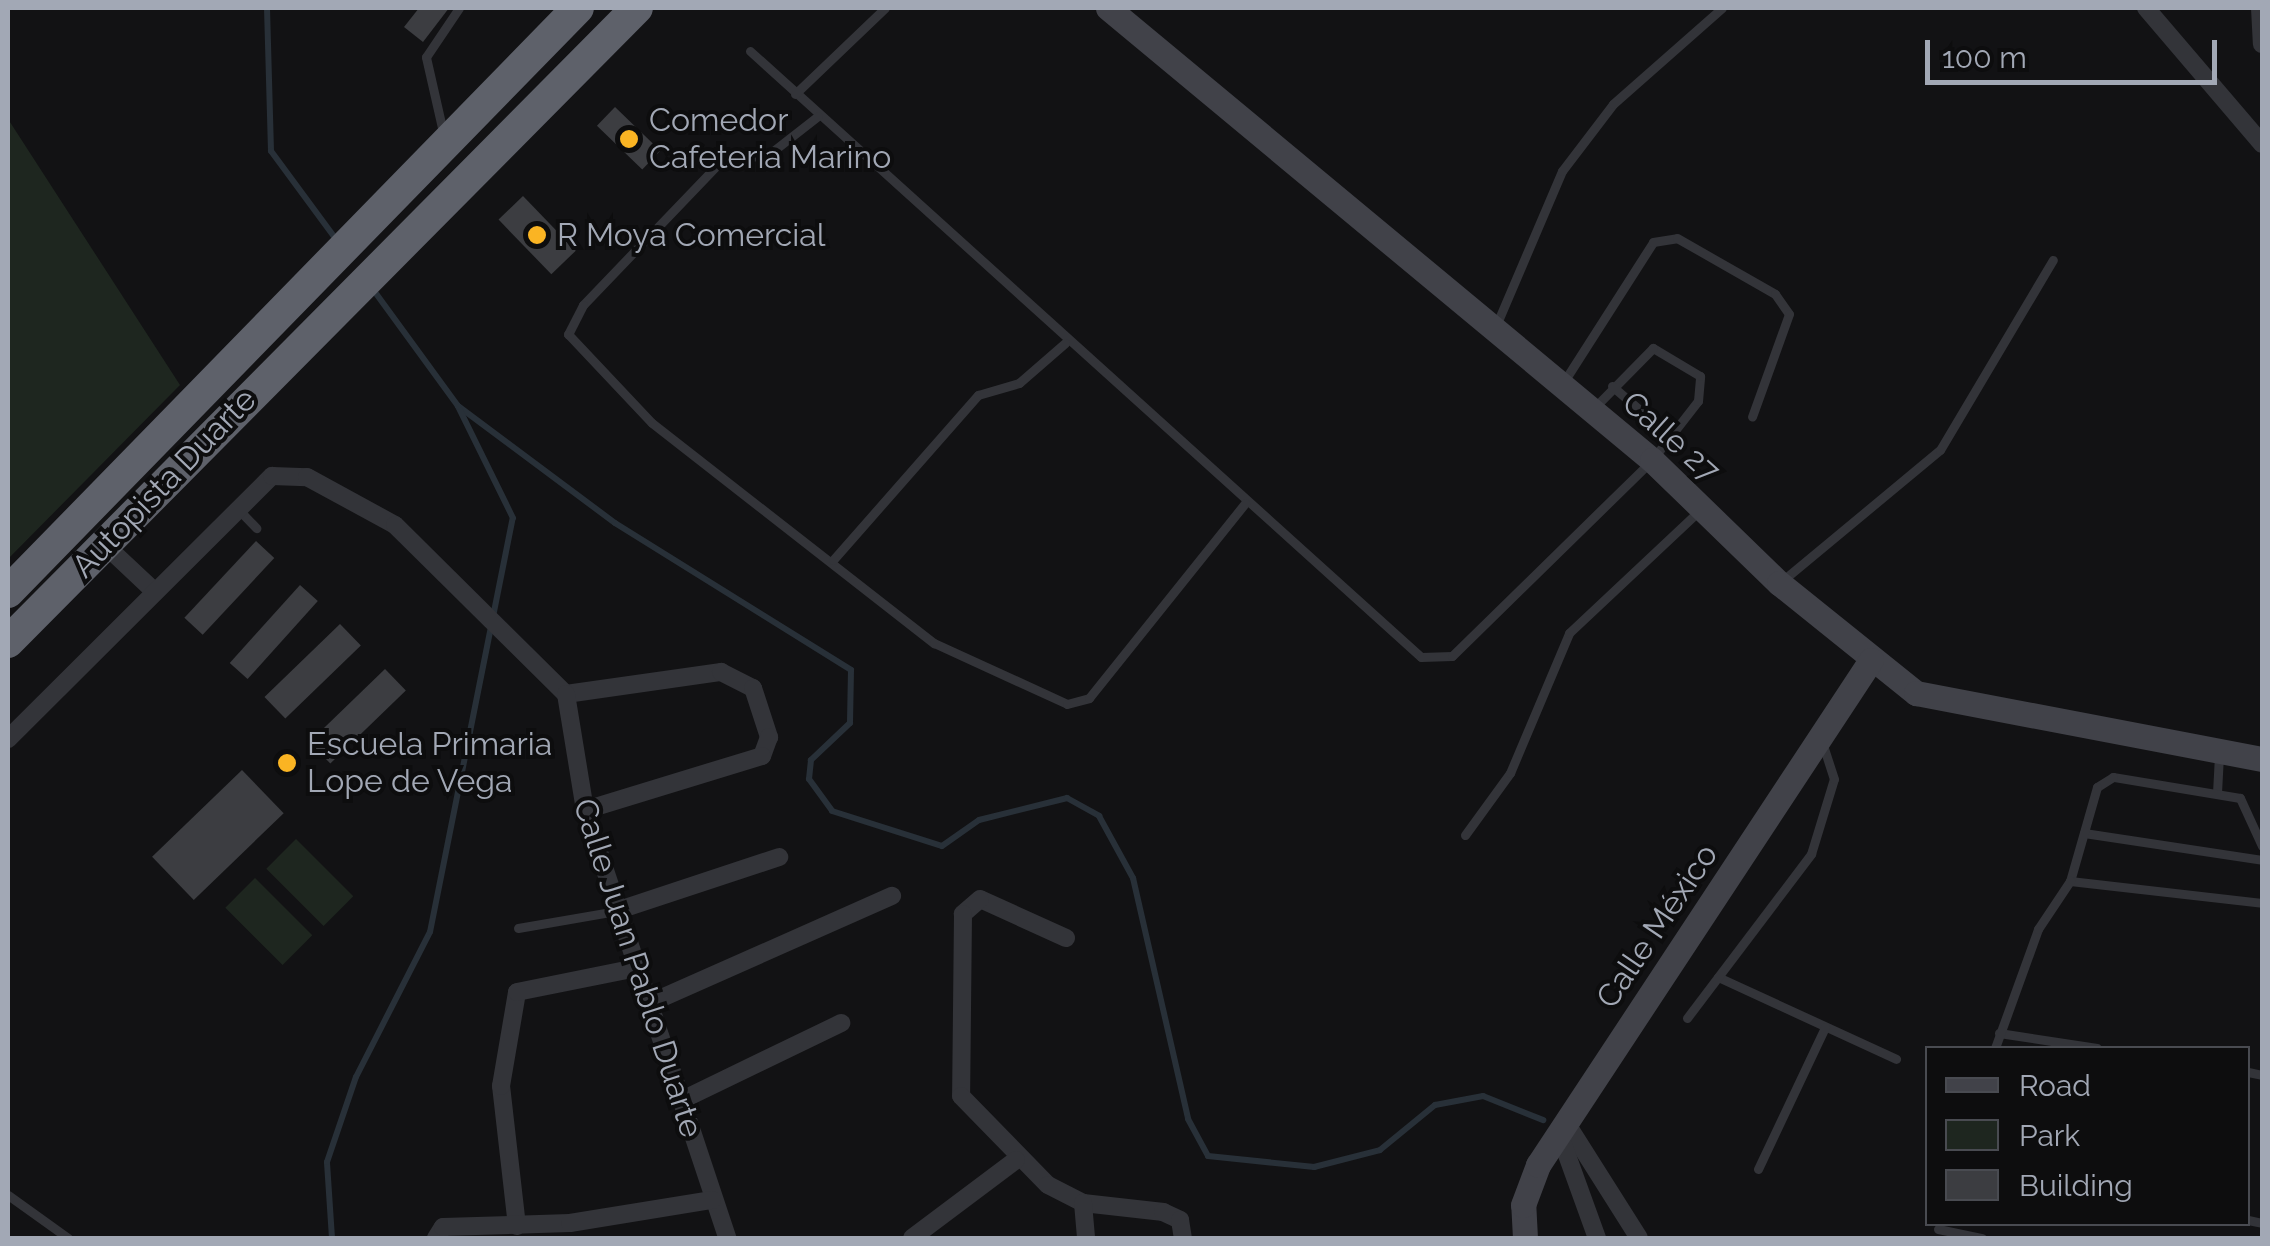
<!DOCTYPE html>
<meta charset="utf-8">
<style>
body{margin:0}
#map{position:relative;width:2270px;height:1246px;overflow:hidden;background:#121214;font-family:Raleway,sans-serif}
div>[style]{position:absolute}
.green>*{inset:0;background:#1e261f;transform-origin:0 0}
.stream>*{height:6px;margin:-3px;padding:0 3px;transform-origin:3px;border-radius:3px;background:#283038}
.building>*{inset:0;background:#3c3d41;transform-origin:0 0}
.lane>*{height:9px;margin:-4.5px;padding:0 4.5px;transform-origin:4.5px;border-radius:4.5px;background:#333439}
.street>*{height:18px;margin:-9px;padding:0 9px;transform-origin:9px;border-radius:9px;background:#333439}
.secondary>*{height:25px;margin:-12.5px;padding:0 12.5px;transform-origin:12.5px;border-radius:12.5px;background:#414249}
.highway>*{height:32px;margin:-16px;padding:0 16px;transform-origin:16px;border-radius:16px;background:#5e616a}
.dots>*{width:28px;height:28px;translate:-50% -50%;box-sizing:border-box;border:5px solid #0d0d0e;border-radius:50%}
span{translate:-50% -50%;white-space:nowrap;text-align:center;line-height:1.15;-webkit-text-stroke:8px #0d0d0e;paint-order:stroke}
.poi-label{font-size:32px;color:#a2a8b5}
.left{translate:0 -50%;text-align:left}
.street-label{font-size:32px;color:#a2a8b5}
.frame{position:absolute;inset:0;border:10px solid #a2a8b5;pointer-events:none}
.legend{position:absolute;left:1925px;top:1046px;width:325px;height:180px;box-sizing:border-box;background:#0d0d0e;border:2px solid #494b51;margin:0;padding:12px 18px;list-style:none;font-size:30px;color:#a2a8b5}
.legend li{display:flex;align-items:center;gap:20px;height:50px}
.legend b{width:50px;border:2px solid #494b51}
.scale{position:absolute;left:1925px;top:40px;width:292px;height:45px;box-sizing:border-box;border:5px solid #a2a8b5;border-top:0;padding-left:12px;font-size:30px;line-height:35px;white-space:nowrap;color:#a2a8b5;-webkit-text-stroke:8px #0d0d0e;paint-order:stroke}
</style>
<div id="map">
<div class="green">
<div style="clip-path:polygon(8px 119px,180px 385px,8px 559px,8px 118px)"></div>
<div style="left:296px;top:839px;width:81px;height:42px;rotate:45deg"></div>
<div style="left:255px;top:878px;width:81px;height:42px;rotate:45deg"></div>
</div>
<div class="stream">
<div style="left:267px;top:8px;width:143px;rotate:88.4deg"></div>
<div style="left:271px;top:151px;width:113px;rotate:53.6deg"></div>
<div style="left:458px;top:406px;width:196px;rotate:36.7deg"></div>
<div style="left:615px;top:523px;width:278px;rotate:31.9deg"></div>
<div style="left:851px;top:670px;width:53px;rotate:91.1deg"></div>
<div style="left:850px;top:723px;width:54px;rotate:136.5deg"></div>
<div style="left:811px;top:760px;width:19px;rotate:96deg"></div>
<div style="left:809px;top:779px;width:39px;rotate:54deg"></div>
<div style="left:832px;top:811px;width:115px;rotate:17.7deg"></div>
<div style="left:942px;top:846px;width:45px;rotate:-35.1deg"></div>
<div style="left:979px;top:820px;width:91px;rotate:-14deg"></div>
<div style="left:1067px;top:798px;width:37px;rotate:29deg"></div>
<div style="left:1099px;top:816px;width:71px;rotate:61.3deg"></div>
<div style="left:1133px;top:878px;width:247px;rotate:77.1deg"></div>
<div style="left:1188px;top:1119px;width:42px;rotate:61.6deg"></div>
<div style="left:1208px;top:1156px;width:107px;rotate:5.9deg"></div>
<div style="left:1314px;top:1167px;width:68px;rotate:-14.4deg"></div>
<div style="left:1380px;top:1150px;width:71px;rotate:-39.3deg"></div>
<div style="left:1435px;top:1105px;width:49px;rotate:-10.6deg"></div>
<div style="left:1483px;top:1096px;width:65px;rotate:21.8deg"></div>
<div style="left:332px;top:1238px;width:76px;rotate:-93.8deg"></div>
<div style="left:327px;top:1162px;width:90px;rotate:-71.2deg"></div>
<div style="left:356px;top:1077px;width:163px;rotate:-63deg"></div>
<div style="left:430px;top:932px;width:422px;rotate:-78.7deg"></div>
<div style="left:513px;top:518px;width:125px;rotate:-116.2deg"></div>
<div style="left:458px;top:406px;width:146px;rotate:-126.1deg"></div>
</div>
<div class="building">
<div style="clip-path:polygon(419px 8px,449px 8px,423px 42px,404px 27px)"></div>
<div style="left:615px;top:107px;width:63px;height:26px;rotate:44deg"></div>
<div style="left:523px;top:196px;width:76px;height:34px;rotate:46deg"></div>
<div style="left:256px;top:541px;width:25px;height:105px;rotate:43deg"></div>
<div style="left:300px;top:585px;width:24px;height:105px;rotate:42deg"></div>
<div style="left:340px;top:624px;width:30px;height:105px;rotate:46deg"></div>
<div style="left:385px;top:669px;width:30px;height:105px;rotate:46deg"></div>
<div style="left:242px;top:770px;width:60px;height:125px;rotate:46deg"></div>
</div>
<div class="lane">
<div style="left:750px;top:51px;width:904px;rotate:42.09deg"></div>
<div style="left:1421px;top:657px;width:31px;rotate:-2deg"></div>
<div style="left:1452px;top:656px;width:280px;rotate:-44.4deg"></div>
<div style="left:1652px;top:460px;width:75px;rotate:-52.1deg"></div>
<div style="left:1698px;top:401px;width:25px;rotate:-85deg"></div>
<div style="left:1700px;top:376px;width:55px;rotate:-149.2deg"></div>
<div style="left:1653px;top:348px;width:84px;rotate:134.5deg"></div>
<div style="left:795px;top:94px;width:124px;rotate:-43.7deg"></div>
<div style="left:818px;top:116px;width:63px;rotate:142deg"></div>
<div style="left:768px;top:155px;width:46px;rotate:173.8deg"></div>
<div style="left:722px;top:160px;width:201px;rotate:133.8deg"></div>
<div style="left:583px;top:305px;width:33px;rotate:117deg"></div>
<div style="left:568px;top:334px;width:122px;rotate:46.7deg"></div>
<div style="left:652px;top:423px;width:358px;rotate:38deg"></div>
<div style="left:934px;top:643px;width:146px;rotate:24.6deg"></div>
<div style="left:1067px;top:704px;width:23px;rotate:-15deg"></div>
<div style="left:1089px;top:698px;width:250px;rotate:-51.3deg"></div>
<div style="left:443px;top:132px;width:77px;rotate:-102.8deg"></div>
<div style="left:426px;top:57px;width:59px;rotate:-56deg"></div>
<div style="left:1495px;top:328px;width:171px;rotate:-66.9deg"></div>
<div style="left:1562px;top:171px;width:84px;rotate:-52.7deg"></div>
<div style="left:1613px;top:104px;width:145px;rotate:-41.4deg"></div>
<div style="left:1563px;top:383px;width:167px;rotate:-57.4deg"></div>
<div style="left:1653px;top:242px;width:24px;rotate:-9deg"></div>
<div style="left:1677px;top:238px;width:113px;rotate:29.7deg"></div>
<div style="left:1775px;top:294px;width:24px;rotate:55deg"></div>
<div style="left:1789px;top:314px;width:109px;rotate:109.8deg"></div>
<div style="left:1612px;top:386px;width:77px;rotate:40.8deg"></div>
<div style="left:237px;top:508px;width:28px;rotate:46deg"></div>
<div style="left:833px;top:560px;width:220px;rotate:-48.7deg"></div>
<div style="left:978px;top:395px;width:43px;rotate:-16.3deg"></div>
<div style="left:1019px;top:383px;width:61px;rotate:-41deg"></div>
<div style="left:1782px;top:581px;width:205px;rotate:-39.7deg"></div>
<div style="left:1940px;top:450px;width:221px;rotate:-59.3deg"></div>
<div style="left:2217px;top:793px;width:38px;rotate:-87deg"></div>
<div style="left:2084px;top:833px;width:180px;rotate:8.6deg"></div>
<div style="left:1465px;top:835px;width:77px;rotate:-54deg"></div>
<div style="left:1510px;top:773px;width:152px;rotate:-67.1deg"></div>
<div style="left:1569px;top:633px;width:180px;rotate:-43.2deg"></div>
<div style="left:2262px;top:846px;width:53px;rotate:-114.6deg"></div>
<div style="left:2240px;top:798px;width:129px;rotate:-170.6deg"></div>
<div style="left:2113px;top:777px;width:19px;rotate:148deg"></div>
<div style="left:2097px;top:787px;width:98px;rotate:106deg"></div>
<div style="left:2070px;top:881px;width:193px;rotate:6.5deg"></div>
<div style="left:518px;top:928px;width:99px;rotate:-9.8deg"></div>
<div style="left:1718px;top:977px;width:196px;rotate:24.7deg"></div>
<div style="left:1687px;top:1018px;width:206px;rotate:-52.9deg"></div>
<div style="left:1811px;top:854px;width:78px;rotate:-73deg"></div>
<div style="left:1834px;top:779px;width:39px;rotate:-108deg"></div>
<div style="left:1999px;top:1033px;width:99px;rotate:8.7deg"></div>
<div style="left:1995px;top:1048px;width:127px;rotate:-70.1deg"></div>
<div style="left:2038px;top:929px;width:58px;rotate:-56.3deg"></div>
<div style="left:2248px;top:1072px;width:14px;rotate:12deg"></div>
<div style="left:1758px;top:1169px;width:157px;rotate:-64.7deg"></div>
<div style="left:8px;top:1195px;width:74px;rotate:35.6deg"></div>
<div style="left:2248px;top:1220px;width:14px;rotate:12deg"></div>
<div style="left:1938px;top:1229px;width:45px;rotate:11.6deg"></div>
</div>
<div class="street">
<div style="left:2146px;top:8px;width:179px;rotate:49.5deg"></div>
<div style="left:2260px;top:8px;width:36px;rotate:87deg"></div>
<div style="left:104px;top:544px;width:67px;rotate:43.2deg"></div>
<div style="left:566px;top:694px;width:157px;rotate:-8.1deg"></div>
<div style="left:721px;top:672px;width:36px;rotate:27deg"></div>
<div style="left:753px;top:688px;width:52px;rotate:71.9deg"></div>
<div style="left:769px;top:737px;width:20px;rotate:110deg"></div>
<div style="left:762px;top:756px;width:185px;rotate:163deg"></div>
<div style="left:8px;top:739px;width:373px;rotate:-44.9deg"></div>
<div style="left:272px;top:476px;width:35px;rotate:2deg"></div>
<div style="left:307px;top:477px;width:100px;rotate:28.6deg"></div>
<div style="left:395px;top:525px;width:240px;rotate:44.7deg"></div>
<div style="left:566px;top:694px;width:118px;rotate:80.7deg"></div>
<div style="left:585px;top:810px;width:451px;rotate:71.6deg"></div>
<div style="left:616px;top:911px;width:172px;rotate:-18.3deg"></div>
<div style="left:1066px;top:938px;width:94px;rotate:-155.6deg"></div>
<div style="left:980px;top:899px;width:23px;rotate:139deg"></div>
<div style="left:963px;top:914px;width:182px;rotate:90.6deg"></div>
<div style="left:961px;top:1096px;width:124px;rotate:45.7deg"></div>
<div style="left:1048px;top:1185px;width:39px;rotate:27deg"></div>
<div style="left:1083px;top:1203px;width:81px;rotate:6.4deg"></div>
<div style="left:1163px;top:1212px;width:19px;rotate:25deg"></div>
<div style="left:1180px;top:1220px;width:18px;rotate:81deg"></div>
<div style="left:648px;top:1004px;width:267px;rotate:-23.9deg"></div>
<div style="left:682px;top:1100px;width:177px;rotate:-25.8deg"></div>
<div style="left:1565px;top:1121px;width:138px;rotate:57.7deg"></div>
<div style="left:1559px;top:1133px;width:112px;rotate:70.1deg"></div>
<div style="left:1083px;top:1203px;width:35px;rotate:85deg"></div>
<div style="left:517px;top:1226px;width:141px;rotate:-96.5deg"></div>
<div style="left:501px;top:1086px;width:95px;rotate:-80.3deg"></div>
<div style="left:517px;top:992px;width:121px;rotate:-11.4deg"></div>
<div style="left:436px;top:1238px;width:13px;rotate:-58deg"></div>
<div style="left:443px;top:1227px;width:127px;rotate:-1.8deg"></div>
<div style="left:570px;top:1223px;width:144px;rotate:-9.2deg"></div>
<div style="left:912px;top:1238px;width:130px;rotate:-36.9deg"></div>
</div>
<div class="secondary">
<div style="left:1108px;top:8px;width:707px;rotate:39.72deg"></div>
<div style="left:1652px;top:460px;width:177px;rotate:44.1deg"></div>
<div style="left:1779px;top:583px;width:176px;rotate:38.8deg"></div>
<div style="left:1916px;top:693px;width:352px;rotate:10.8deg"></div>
<div style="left:1525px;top:1238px;width:33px;rotate:-93deg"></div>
<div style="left:1523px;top:1205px;width:43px;rotate:-69.4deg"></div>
<div style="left:1538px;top:1165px;width:605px;rotate:-56.6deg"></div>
</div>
<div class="highway">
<div style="left:8px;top:592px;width:816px;rotate:-45.7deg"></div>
<div style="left:8px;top:642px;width:893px;rotate:-45.23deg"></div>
</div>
<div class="dots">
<div style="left:629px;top:139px;background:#fab423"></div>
<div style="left:537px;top:235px;background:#fab423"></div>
<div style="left:287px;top:763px;background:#fab423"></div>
</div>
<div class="poi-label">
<span class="left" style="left:649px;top:139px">Comedor<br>Cafeteria Marino</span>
<span class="left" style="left:557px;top:235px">R Moya Comercial</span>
<span class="left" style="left:307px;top:763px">Escuela Primaria<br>Lope de Vega</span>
</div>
<div class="street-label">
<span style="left:1671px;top:437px;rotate:42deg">Calle 27</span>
<span style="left:164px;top:483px;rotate:-46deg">Autopista Duarte</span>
<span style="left:1657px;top:926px;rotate:-56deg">Calle México</span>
<span style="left:638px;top:968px;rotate:72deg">Calle Juan Pablo Duarte</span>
</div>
<div class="frame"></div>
<ul class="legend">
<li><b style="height:12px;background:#414249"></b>Road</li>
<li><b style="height:28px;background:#1e261f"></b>Park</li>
<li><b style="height:28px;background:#3c3d41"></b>Building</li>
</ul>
<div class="scale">100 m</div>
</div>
